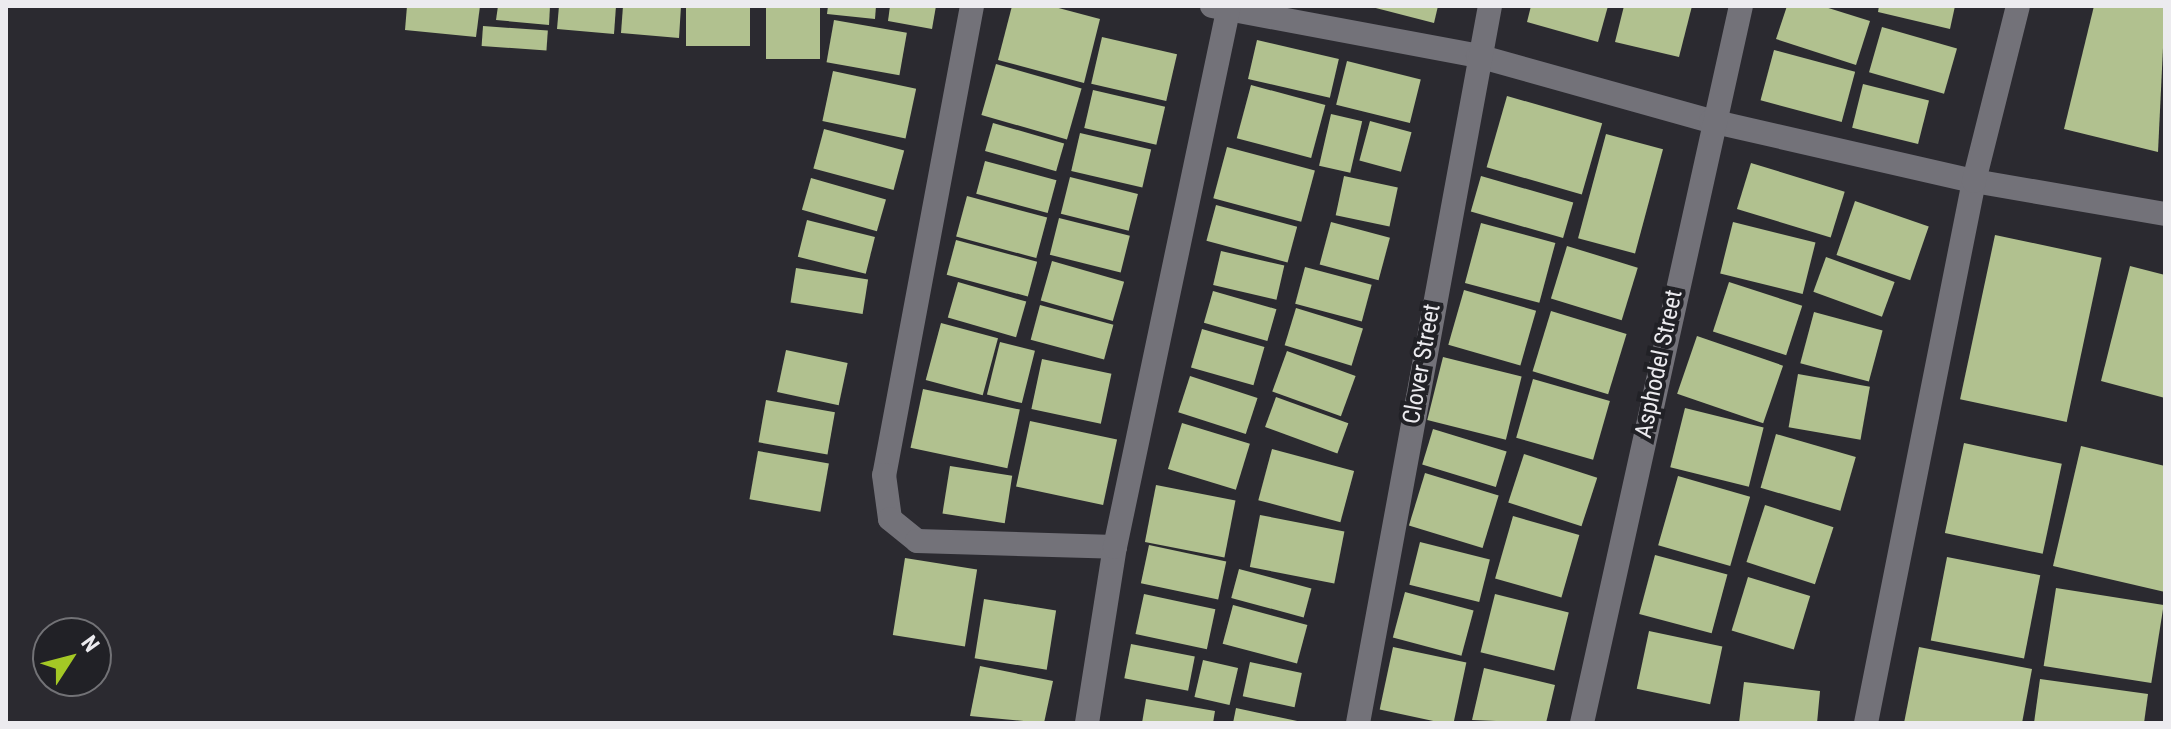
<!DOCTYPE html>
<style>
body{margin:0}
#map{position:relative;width:2171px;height:729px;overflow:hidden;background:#2b2a30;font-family:"Roboto Condensed",sans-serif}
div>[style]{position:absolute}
.building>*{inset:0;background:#b1c18f;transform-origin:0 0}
.minor>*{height:24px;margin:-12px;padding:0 12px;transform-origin:12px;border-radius:12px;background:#737279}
span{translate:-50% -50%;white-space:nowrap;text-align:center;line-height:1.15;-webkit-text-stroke:8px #212126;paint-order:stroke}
.street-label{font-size:24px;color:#ecebef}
.frame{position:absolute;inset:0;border:8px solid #ecebef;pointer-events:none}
.north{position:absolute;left:32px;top:617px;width:80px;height:80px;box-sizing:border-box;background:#212126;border:2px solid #727276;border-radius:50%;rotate:54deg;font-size:22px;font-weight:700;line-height:32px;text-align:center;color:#ecebef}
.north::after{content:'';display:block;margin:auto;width:28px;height:36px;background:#a4c825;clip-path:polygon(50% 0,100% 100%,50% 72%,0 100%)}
</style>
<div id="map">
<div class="building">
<div style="clip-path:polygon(407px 6px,480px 6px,476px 37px,405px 30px)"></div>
<div style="clip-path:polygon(498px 6px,550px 6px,549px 25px,496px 20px)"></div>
<div style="clip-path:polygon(559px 6px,616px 6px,614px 34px,557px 29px)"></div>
<div style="clip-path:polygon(623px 6px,681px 6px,679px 38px,621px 33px)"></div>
<div style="left:686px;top:6px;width:64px;height:40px"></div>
<div style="left:766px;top:6px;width:54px;height:53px"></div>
<div style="clip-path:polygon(828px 6px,876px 6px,875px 19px,827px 14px)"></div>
<div style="clip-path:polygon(890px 6px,936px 6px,932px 29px,888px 21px)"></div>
<div style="clip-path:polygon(1012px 6px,1051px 6px,1100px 19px,1084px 83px,998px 60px)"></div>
<div style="clip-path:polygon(1368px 6px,1438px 6px,1434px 23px)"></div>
<div style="clip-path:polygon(1531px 6px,1608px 6px,1598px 42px,1527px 22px)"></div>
<div style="clip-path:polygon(1624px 6px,1692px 6px,1679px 57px,1615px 42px)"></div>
<div style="clip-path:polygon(1787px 6px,1822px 6px,1870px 21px,1856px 65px,1776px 39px)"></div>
<div style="clip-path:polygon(1879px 6px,1955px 6px,1950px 29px,1878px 12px)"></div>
<div style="clip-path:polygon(2094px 6px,2165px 6px,2158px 152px,2064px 129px)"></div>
<div style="left:834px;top:20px;width:74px;height:43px;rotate:10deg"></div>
<div style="left:483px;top:26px;width:65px;height:20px;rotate:4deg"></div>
<div style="left:1882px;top:27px;width:78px;height:47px;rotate:16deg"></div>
<div style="left:1102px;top:37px;width:77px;height:48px;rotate:13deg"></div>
<div style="left:1257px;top:40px;width:84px;height:40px;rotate:13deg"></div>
<div style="left:1774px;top:50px;width:84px;height:52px;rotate:15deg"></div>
<div style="left:1347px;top:61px;width:76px;height:45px;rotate:14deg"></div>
<div style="left:996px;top:64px;width:89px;height:53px;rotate:16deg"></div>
<div style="left:833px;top:71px;width:85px;height:51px;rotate:12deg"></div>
<div style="left:1863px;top:84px;width:68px;height:45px;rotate:14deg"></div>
<div style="left:1251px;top:85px;width:77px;height:55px;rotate:15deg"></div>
<div style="left:1093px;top:90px;width:74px;height:39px;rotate:13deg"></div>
<div style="left:1507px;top:96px;width:99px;height:74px;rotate:16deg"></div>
<div style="left:1331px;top:114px;width:32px;height:53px;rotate:13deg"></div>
<div style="left:1370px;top:121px;width:43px;height:41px;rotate:15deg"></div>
<div style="left:993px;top:123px;width:74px;height:29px;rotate:16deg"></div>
<div style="left:824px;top:129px;width:83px;height:41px;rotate:15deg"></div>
<div style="left:1080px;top:133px;width:73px;height:39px;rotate:13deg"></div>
<div style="left:1606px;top:134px;width:59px;height:108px;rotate:15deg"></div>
<div style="left:1227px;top:147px;width:91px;height:53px;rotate:15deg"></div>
<div style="left:985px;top:161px;width:74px;height:34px;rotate:15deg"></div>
<div style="left:1751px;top:163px;width:98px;height:48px;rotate:17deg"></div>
<div style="left:1344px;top:176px;width:55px;height:40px;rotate:12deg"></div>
<div style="left:1481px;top:176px;width:96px;height:37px;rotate:16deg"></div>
<div style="left:1070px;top:177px;width:70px;height:38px;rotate:14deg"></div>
<div style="left:811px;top:178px;width:78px;height:33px;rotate:16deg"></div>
<div style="left:967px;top:196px;width:83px;height:42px;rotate:15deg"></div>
<div style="left:1855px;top:201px;width:78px;height:57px;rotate:19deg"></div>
<div style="left:1216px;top:205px;width:84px;height:37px;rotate:15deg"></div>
<div style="left:1059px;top:218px;width:73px;height:38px;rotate:14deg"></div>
<div style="left:807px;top:220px;width:70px;height:38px;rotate:14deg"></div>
<div style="left:1331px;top:222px;width:61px;height:44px;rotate:15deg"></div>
<div style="left:1733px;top:222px;width:85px;height:53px;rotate:14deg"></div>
<div style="left:1481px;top:223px;width:77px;height:62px;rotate:15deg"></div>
<div style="left:1995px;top:235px;width:109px;height:168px;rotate:12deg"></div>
<div style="left:956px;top:240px;width:84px;height:36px;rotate:15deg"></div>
<div style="left:1567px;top:246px;width:74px;height:55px;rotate:17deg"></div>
<div style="left:1221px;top:251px;width:65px;height:35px;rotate:13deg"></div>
<div style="left:1826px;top:257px;width:73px;height:37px;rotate:20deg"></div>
<div style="left:1052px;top:261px;width:75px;height:41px;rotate:16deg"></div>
<div style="clip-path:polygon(2130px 266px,2165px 275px,2165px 398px,2101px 381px)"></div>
<div style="left:1305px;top:267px;width:69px;height:38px;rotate:15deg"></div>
<div style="left:796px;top:268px;width:73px;height:35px;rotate:9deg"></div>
<div style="left:958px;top:282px;width:71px;height:37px;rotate:16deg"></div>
<div style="left:1729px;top:282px;width:77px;height:52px;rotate:18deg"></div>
<div style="left:1464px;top:290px;width:75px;height:57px;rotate:16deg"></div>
<div style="left:1213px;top:291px;width:66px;height:33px;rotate:16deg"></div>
<div style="left:1040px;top:305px;width:76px;height:36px;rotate:15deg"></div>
<div style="left:1296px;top:308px;width:70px;height:39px;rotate:17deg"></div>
<div style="left:1551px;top:311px;width:79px;height:63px;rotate:17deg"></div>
<div style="left:1814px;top:312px;width:71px;height:53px;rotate:15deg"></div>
<div style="left:941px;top:323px;width:59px;height:59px;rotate:15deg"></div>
<div style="left:1202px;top:329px;width:65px;height:40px;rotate:16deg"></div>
<div style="left:1697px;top:336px;width:91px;height:61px;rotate:19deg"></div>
<div style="left:1000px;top:342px;width:36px;height:54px;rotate:14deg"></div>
<div style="left:786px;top:350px;width:63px;height:43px;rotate:12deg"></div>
<div style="left:1287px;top:351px;width:73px;height:43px;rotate:20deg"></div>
<div style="left:1443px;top:357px;width:81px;height:65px;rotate:14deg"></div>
<div style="left:1042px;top:359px;width:71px;height:51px;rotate:12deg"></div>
<div style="left:1798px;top:374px;width:73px;height:54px;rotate:10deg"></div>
<div style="left:1190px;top:376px;width:71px;height:38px;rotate:18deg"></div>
<div style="left:1533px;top:379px;width:80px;height:61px;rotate:16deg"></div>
<div style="left:923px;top:389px;width:99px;height:60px;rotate:12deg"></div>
<div style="left:1276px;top:397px;width:77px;height:32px;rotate:20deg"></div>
<div style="left:766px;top:400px;width:70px;height:43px;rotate:10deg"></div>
<div style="left:1685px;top:408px;width:81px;height:61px;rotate:14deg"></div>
<div style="left:1030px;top:421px;width:89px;height:67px;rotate:12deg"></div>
<div style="left:1182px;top:423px;width:71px;height:48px;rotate:17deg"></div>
<div style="left:1433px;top:429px;width:77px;height:37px;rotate:17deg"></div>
<div style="left:1776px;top:434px;width:83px;height:56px;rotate:16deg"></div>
<div style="left:1964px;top:443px;width:100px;height:92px;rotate:12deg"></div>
<div style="clip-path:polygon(2081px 446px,2165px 466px,2165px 592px,2053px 566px)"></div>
<div style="left:1272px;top:449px;width:85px;height:53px;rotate:15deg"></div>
<div style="left:758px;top:451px;width:72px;height:49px;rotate:10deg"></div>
<div style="left:1524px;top:454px;width:77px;height:51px;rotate:18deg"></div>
<div style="left:950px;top:466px;width:63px;height:48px;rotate:9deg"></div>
<div style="left:1425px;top:473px;width:77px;height:55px;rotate:17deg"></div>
<div style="left:1678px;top:476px;width:75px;height:72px;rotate:16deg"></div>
<div style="left:1156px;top:485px;width:81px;height:58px;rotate:11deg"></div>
<div style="left:1765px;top:505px;width:72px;height:60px;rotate:18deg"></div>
<div style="left:1260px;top:515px;width:86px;height:53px;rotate:11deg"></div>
<div style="left:1513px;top:516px;width:69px;height:65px;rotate:16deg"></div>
<div style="left:1420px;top:542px;width:72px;height:44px;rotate:14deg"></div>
<div style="left:1149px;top:545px;width:79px;height:39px;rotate:12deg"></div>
<div style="left:1655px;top:555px;width:75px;height:61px;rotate:15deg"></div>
<div style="left:1947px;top:557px;width:95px;height:85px;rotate:11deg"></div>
<div style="left:905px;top:558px;width:73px;height:78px;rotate:9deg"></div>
<div style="left:1239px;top:569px;width:75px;height:30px;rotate:15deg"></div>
<div style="left:1748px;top:577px;width:65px;height:56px;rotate:17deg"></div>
<div style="left:2056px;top:588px;width:109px;height:79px;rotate:9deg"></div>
<div style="left:1405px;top:592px;width:71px;height:47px;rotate:15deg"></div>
<div style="left:1144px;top:594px;width:73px;height:41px;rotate:12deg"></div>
<div style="left:1495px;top:594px;width:76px;height:60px;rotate:14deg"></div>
<div style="left:984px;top:599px;width:73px;height:60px;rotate:9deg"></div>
<div style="left:1233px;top:605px;width:77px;height:40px;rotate:15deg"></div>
<div style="left:1649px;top:631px;width:75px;height:59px;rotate:12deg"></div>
<div style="left:1131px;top:644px;width:65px;height:35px;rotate:11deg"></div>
<div style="left:1393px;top:647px;width:75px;height:64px;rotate:12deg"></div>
<div style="clip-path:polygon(1919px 647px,2032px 669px,2022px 723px,1904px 723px)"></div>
<div style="left:1203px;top:660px;width:36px;height:38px;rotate:13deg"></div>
<div style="left:1250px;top:662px;width:53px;height:35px;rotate:12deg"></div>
<div style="clip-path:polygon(980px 666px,1053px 681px,1044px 723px,970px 716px)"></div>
<div style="clip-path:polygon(1484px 668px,1555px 685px,1546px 723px,1472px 720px)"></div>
<div style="clip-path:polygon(2040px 679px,2148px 694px,2144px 723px,2034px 723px)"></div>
<div style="clip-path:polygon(1744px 682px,1820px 691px,1817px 723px,1739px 723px)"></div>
<div style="clip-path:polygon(1146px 699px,1215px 711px,1213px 723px,1142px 723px)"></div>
<div style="clip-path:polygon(1236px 708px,1302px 722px,1302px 723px,1233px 723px)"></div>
</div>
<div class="minor">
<div style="left:972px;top:6px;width:477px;rotate:100.6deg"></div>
<div style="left:884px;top:475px;width:44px;rotate:82.2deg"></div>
<div style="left:890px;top:519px;width:35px;rotate:39deg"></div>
<div style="left:917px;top:541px;width:198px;rotate:1.7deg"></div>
<div style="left:1212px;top:6px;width:271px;rotate:10.6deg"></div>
<div style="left:1478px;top:56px;width:242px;rotate:15.6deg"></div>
<div style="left:1711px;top:121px;width:270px;rotate:12.9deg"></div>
<div style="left:1974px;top:181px;width:194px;rotate:9.8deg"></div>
<div style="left:1087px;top:723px;width:178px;rotate:-81deg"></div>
<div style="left:1115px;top:547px;width:553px;rotate:-78.1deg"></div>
<div style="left:1358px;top:723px;width:729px;rotate:-79.57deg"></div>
<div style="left:1582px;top:723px;width:734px;rotate:-77.5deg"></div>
<div style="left:1866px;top:723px;width:553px;rotate:-78.73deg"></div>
<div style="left:1974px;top:181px;width:180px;rotate:-75.9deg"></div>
</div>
<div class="street-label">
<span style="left:1422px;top:364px;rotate:-80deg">Clover Street</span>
<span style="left:1659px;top:364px;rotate:-78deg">Asphodel Street</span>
</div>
<div class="frame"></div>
<div class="north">N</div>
</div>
